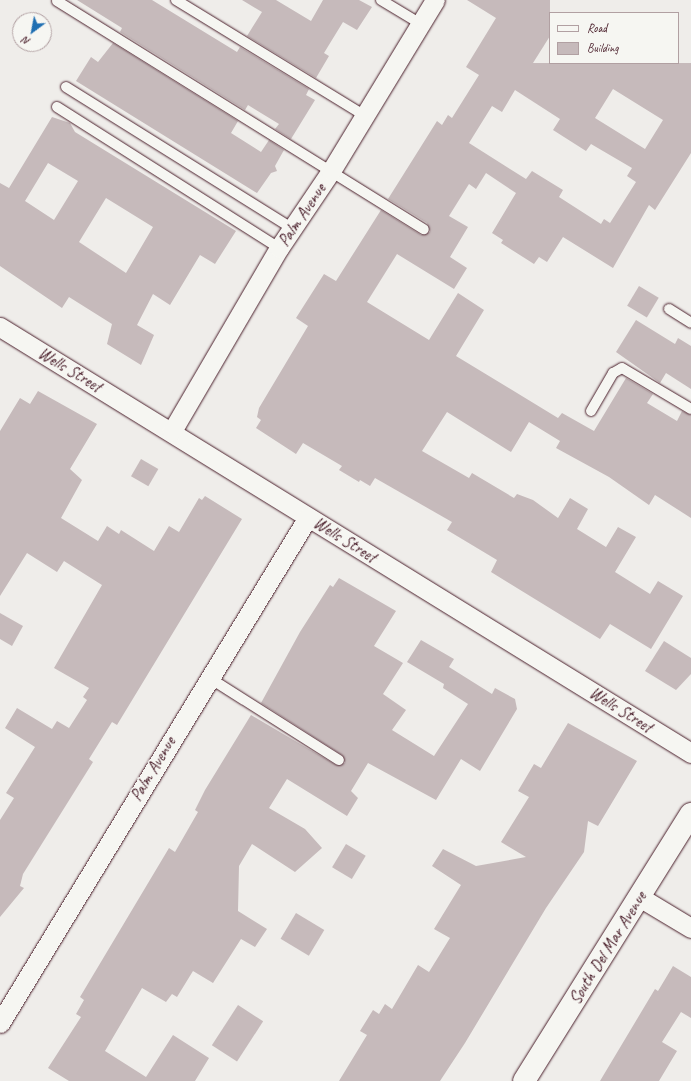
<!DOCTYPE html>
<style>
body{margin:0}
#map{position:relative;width:691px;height:1081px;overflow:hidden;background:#efedea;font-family:Caveat,sans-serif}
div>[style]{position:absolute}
.building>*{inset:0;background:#c6babb;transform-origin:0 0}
.roads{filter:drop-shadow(0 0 1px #4a1f2b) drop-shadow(0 0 1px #4a1f2b)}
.lane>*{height:10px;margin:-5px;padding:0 5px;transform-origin:5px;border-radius:5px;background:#f6f6f2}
.street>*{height:19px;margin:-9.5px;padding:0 9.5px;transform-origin:9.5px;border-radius:9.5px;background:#f6f6f2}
.secondary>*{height:22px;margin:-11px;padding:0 11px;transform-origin:11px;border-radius:11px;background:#f6f6f2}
span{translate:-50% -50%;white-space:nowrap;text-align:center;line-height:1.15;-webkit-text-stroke:3.5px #f6f6f2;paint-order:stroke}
.street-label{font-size:17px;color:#4a1f2b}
.legend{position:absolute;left:549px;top:12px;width:130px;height:52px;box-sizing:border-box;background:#f6f6f2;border:1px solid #b1a0a2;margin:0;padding:5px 7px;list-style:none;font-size:12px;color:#4a1f2b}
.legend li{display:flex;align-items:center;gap:8px;height:20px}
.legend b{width:20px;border:1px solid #b1a0a2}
.north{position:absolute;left:12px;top:12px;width:40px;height:40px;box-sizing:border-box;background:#f6f6f2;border:1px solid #b1a0a2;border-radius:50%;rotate:212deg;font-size:11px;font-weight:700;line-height:16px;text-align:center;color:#4a1f2b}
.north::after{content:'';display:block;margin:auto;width:14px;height:18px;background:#1f6fb2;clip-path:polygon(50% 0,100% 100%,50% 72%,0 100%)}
</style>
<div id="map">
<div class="building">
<div style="clip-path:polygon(77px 0,152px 0,237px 52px,240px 47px,309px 89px,306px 95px,315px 100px,291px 139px,275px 129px,279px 124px,248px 105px,245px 110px,120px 32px,122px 28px)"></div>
<div style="clip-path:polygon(242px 0,276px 0,311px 21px,323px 0,359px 0,372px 7px,357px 30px,343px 22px,324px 53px,329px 56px,316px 78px,247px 36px,262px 12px)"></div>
<div style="clip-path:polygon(evenodd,467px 0,550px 0,550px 36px,533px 63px,691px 63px,691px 153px,655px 210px,649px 205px,613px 268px,563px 237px,547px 262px,539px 257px,534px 264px,501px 243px,503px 240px,492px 233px,516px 193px,486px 173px,476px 189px,469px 184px,449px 216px,468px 227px,450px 257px,467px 268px,454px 289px,397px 254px,367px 302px,429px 340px,458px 293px,484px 310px,456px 356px,558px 418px,562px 413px,594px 431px,626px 378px,653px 394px,647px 403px,677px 421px,682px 411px,691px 415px,691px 518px,655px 495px,649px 505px,609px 477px,556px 448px,560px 441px,529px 422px,511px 452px,447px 412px,422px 451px,469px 478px,472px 473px,514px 498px,517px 494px,533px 500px,558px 518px,570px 498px,588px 509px,577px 529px,606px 547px,618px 527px,636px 537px,615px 572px,650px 594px,658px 581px,683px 596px,651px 649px,610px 624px,600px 639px,491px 572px,497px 560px,447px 530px,452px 522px,375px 478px,370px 486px,360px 480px,359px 482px,339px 470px,342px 466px,303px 443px,296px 454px,256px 428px,261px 420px,257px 417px,259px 408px,308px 326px,296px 318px,324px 274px,336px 281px,381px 210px,421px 235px,430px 232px,427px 223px,388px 199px,437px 121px,442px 125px,448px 115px,452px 118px,479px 75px,466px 67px,496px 18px,467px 0,613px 89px,663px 120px,645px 149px,595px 118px,613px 89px,467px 0,515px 90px,560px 119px,553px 130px,586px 151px,591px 144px,632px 168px,627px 176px,636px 182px,610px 223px,604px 219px,601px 224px,559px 197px,563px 190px,532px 171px,526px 179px,469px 143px,492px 106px,502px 112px,515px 90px)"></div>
<div style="clip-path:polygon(113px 43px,238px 121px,231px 133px,261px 152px,269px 140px,284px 150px,275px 166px,277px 171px,271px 173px,257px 193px,76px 81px,91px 57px,98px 62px)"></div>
<div style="clip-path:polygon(evenodd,52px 117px,70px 123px,75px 132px,236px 231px,215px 264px,200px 255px,170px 305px,153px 294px,137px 325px,154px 335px,141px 365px,107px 344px,112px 324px,69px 297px,62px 308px,0 266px,0 183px,9px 188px,52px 117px,48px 163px,78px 181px,54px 220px,25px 201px,48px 163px,52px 117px,106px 198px,153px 227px,126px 273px,79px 242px,106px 198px)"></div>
<div style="left:639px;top:286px;width:23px;height:23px;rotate:31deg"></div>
<div style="clip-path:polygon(636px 320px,675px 344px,678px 338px,691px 346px,691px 389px,666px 373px,660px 383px,616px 352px)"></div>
<div style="clip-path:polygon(38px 391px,97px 424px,70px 469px,82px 480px,61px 518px,98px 541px,107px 526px,119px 534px,121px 530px,154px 551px,169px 526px,179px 532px,199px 498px,202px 500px,205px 496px,242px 519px,117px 725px,112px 722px,89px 759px,93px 762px,23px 874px,20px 886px,24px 888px,0 917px,0 820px,14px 798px,6px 793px,35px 747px,5px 728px,17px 708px,52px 729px,57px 721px,69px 728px,87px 700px,83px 697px,89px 688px,54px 668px,102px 585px,64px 561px,57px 572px,27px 553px,0 596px,0 431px,20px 398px,30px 404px)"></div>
<div style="left:141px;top:459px;width:20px;height:20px;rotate:30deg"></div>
<div style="clip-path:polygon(339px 578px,396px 611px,374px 646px,403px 663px,383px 694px,406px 710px,392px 730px,434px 756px,468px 704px,443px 688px,444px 684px,407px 662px,421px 640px,454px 659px,449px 667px,492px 694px,495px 688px,515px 699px,517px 709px,480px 771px,461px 759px,436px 800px,368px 763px,351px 791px,358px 798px,347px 816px,287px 779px,269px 808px,305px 829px,322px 848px,295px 872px,252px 844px,239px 866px,238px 911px,267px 929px,255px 947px,241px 939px,213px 983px,193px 971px,177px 997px,172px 994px,166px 1002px,142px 988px,105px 1051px,146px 1077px,173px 1035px,209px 1058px,195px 1081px,69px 1081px,48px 1068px,81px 1017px,76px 1014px,84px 1000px,80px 997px,169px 848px,175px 852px,198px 812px,195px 810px,205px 790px,251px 715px,336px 765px,345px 763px,342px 755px,261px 703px,300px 632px,330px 585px,333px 587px)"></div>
<div style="clip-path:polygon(0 613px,23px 626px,12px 646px,0 639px)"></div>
<div style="clip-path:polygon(664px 641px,691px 658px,691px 674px,676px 690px,645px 671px)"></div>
<div style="clip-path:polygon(568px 723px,637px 761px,598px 826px,588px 821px,584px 852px,546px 908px,465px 1043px,440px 1081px,339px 1081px,367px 1035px,360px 1031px,373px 1010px,379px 1014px,385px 1004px,392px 1009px,418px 965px,429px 972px,450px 938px,434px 929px,461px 885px,432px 866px,443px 849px,476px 866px,526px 857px,501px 842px,529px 797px,518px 791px,534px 764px,541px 768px)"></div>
<div style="left:346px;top:844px;width:23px;height:27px;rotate:31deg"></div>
<div style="left:296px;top:913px;width:33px;height:30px;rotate:31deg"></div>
<div style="clip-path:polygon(673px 966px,691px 977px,691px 1018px,681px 1012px,662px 1042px,677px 1051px,659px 1081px,600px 1081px,655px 989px,658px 991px)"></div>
<div style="left:238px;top:1005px;width:30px;height:48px;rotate:33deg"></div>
</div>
<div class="roads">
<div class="lane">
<div style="left:176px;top:0;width:222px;rotate:31.5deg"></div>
<div style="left:381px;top:0;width:47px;rotate:31deg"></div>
<div style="left:57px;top:1px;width:432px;rotate:31.9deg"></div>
<div style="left:66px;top:87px;width:266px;rotate:32deg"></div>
<div style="left:57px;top:107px;width:263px;rotate:32.4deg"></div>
<div style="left:669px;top:309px;width:26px;rotate:32deg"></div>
<div style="left:591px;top:411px;width:44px;rotate:-59.9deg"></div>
<div style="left:613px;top:373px;width:10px;rotate:-29deg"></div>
<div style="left:622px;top:368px;width:80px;rotate:30.7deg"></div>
<div style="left:208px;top:677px;width:155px;rotate:32.4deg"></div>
</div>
<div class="street">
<div style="left:0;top:327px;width:812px;rotate:31.65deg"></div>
<div style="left:172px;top:431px;width:212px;rotate:-59.7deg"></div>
<div style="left:279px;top:248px;width:93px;rotate:-56deg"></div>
<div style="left:331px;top:171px;width:200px;rotate:-58.7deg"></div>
<div style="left:641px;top:898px;width:58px;rotate:31deg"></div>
<div style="left:0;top:1023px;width:592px;rotate:-58.67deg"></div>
</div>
<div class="secondary">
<div style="left:524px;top:1081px;width:315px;rotate:-58deg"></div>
</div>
</div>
<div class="street-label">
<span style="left:302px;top:215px;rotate:-56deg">Palm Avenue</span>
<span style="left:70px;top:370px;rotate:31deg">Wells Street</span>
<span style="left:345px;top:540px;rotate:32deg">Wells Street</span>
<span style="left:621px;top:710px;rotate:32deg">Wells Street</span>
<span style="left:153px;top:769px;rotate:-59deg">Palm Avenue</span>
<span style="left:608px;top:948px;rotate:-58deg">South Del Mar Avenue</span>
</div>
<ul class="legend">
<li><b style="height:5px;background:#f6f6f2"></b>Road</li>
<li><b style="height:11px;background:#c6babb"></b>Building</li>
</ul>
<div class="north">N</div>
</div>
